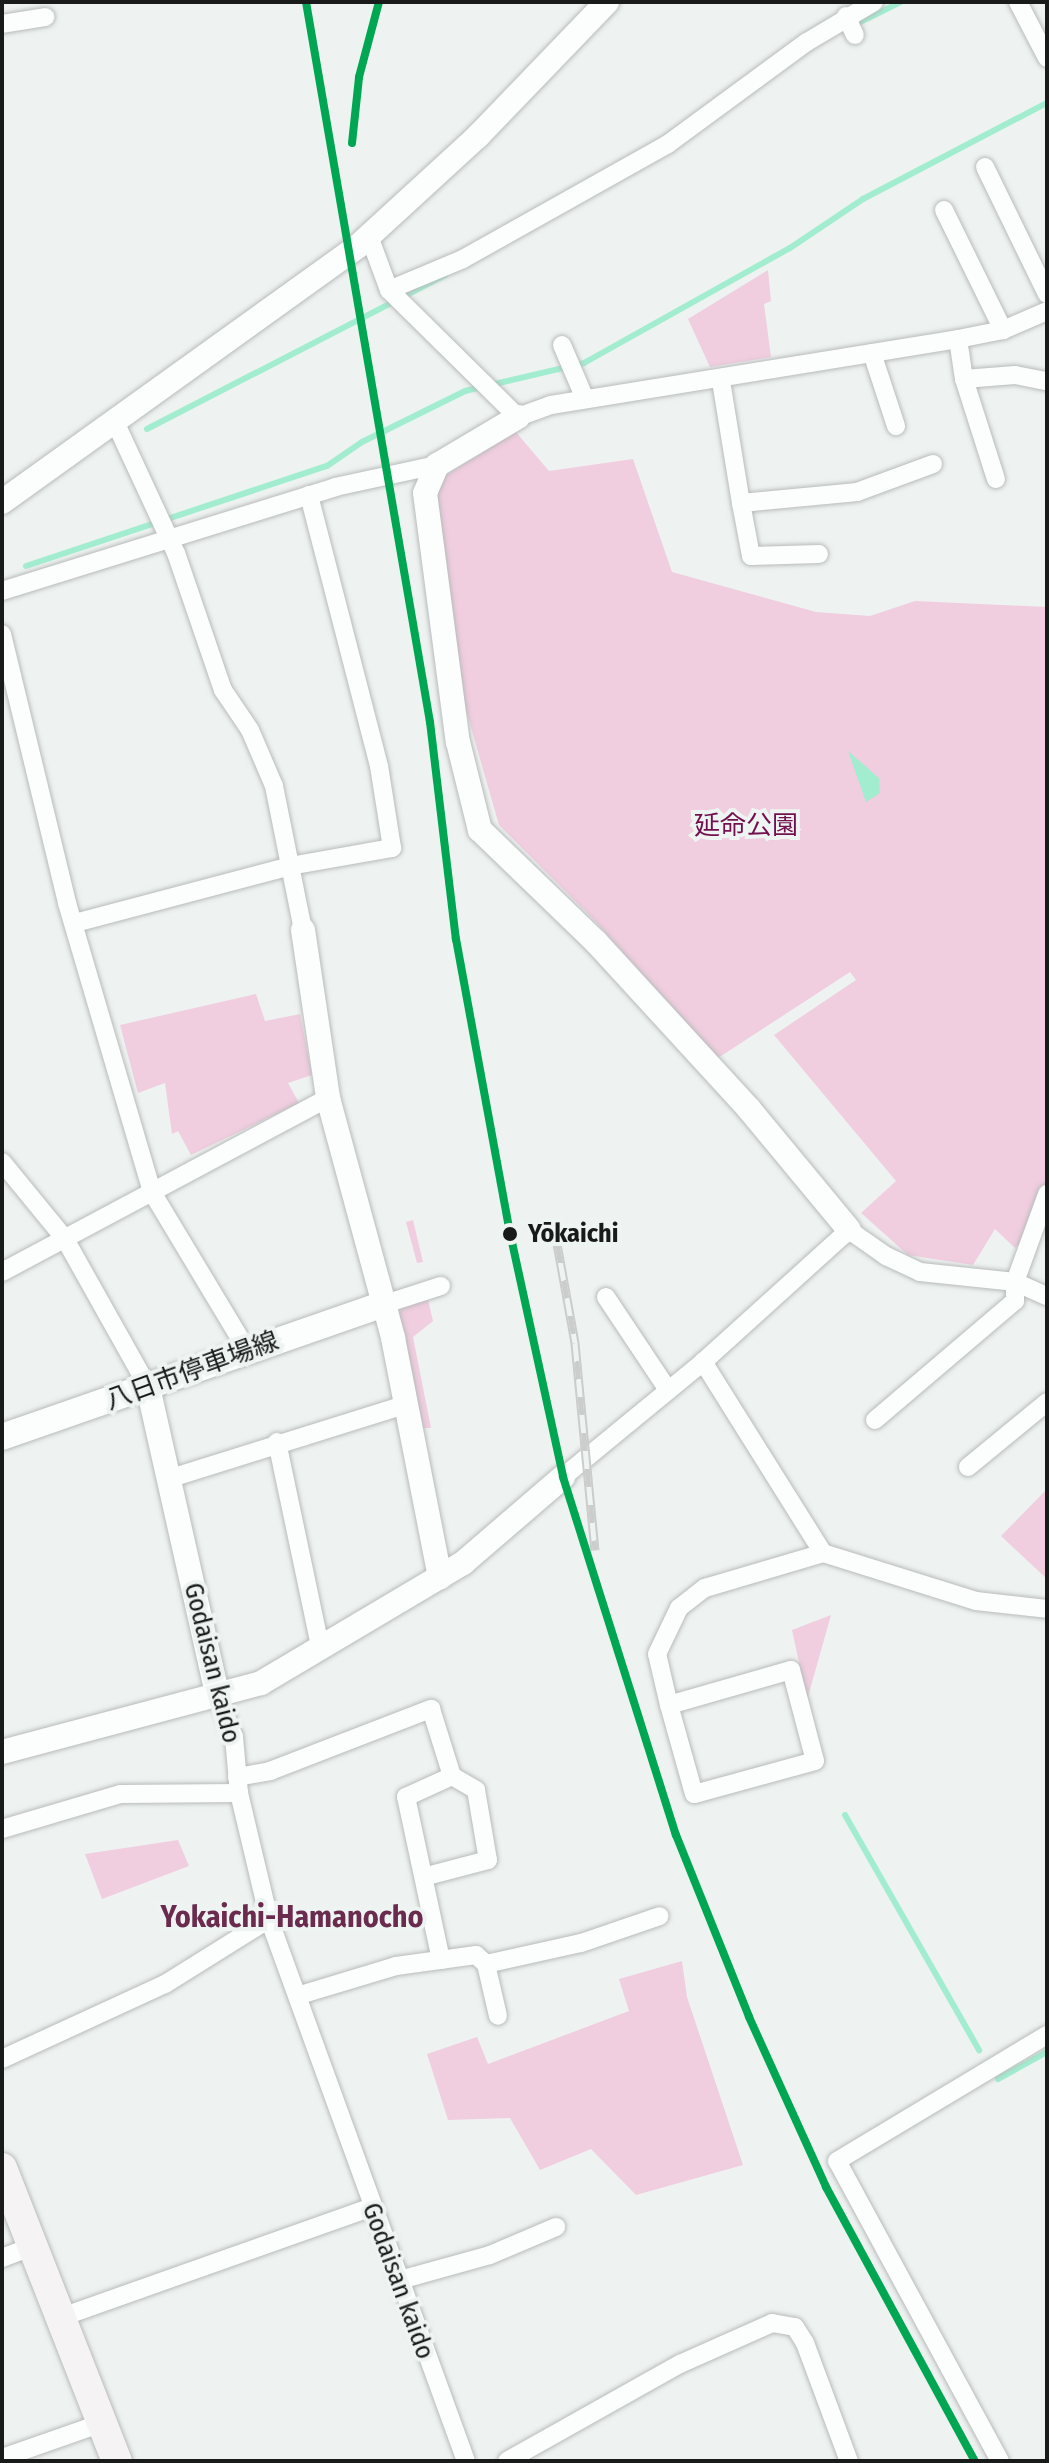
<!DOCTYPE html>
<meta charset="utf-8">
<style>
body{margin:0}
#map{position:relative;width:1049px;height:2463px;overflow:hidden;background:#eef3f1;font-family:"Fira Sans Condensed","Noto Sans JP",sans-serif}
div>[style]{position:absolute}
.green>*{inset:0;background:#f0cddf}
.water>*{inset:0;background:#a2edd0}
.stream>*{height:6px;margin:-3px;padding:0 3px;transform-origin:3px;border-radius:3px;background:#a2edd0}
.roads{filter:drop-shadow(0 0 2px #b8bbba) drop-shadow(0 0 2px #b8bbba)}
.minor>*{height:18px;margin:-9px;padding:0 9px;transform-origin:9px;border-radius:9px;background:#fcfdfd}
.tertiary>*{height:24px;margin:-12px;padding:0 12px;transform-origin:12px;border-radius:12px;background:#fcfdfd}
.secondary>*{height:26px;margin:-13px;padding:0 13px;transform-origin:13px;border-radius:13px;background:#fcfdfd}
.primary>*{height:30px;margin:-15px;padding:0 15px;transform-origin:15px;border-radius:15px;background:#f6f3f5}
.rail>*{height:9px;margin-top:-4.5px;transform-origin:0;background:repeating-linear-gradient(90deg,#edf4f1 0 18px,#cbcccc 0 36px);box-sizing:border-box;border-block:2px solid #cbcccc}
.rail-1>*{height:8px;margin:-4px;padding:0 4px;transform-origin:4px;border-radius:4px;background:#00a651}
.dots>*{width:22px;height:22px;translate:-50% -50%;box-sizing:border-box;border:4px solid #edf4f1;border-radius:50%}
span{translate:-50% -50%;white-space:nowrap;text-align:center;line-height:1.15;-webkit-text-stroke:8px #edf4f1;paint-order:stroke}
.park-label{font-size:26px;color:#730e4f}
.stop-label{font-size:26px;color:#191b1a;font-weight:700}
.left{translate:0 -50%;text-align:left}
.street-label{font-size:26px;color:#191b1a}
.quarter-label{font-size:30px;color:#6a2b4f;font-weight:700}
.frame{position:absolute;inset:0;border:4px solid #191b1a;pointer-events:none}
</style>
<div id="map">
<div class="green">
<div style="clip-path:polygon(768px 270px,771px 301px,764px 304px,771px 357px,710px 367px,688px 319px)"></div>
<div style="clip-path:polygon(515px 431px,549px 471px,633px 459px,672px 572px,816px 612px,870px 616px,915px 601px,1047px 607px,1047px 1217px,1015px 1248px,995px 1229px,973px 1265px,908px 1255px,861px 1213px,896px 1181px,774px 1035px,856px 980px,850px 972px,718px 1058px,593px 919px,499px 825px,458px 682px,433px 495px,445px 476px)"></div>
<div style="clip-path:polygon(256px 994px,265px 1021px,300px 1014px,312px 1075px,288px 1083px,299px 1103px,191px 1155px,178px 1131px,172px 1134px,165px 1083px,138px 1093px,120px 1025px)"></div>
<div style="clip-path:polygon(413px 1220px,423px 1262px,417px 1263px,406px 1222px)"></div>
<div style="clip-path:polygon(428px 1300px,433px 1321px,413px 1337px,431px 1428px,423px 1428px,397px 1317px,402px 1308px)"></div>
<div style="clip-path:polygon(1047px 1489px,1047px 1579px,1001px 1536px)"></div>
<div style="clip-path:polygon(831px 1615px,807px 1700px,792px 1630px)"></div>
<div style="clip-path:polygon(178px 1840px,189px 1866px,102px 1899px,85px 1854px)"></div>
<div style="clip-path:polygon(682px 1961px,687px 1997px,743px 2165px,636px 2195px,591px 2149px,540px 2170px,510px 2118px,448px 2120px,427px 2054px,477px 2037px,488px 2064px,629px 2011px,619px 1979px)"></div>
</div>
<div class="water">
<div style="clip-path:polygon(848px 751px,879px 778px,880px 793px,866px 802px)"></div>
</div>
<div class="stream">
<div style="left:854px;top:25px;width:52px;rotate:-26.1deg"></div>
<div style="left:147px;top:429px;width:336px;rotate:-27.3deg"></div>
<div style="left:26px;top:566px;width:317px;rotate:-18.4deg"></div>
<div style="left:327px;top:466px;width:42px;rotate:-34.4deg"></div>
<div style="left:362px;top:442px;width:115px;rotate:-26.3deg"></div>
<div style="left:465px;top:391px;width:122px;rotate:-13.2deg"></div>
<div style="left:584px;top:363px;width:236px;rotate:-29.2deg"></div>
<div style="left:790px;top:248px;width:88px;rotate:-33.9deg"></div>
<div style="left:863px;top:199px;width:208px;rotate:-27.6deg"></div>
<div style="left:845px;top:1815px;width:271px;rotate:60.3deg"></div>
<div style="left:998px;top:2079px;width:56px;rotate:-28.9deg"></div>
</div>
<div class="roads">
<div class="minor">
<div style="left:1018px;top:2px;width:63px;rotate:62.6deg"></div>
<div style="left:846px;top:16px;width:21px;rotate:65deg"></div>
<div style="left:2px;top:24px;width:44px;rotate:-9.2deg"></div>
<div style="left:985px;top:167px;width:141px;rotate:64deg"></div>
<div style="left:944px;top:210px;width:134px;rotate:63.8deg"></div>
<div style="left:369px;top:236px;width:58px;rotate:69.7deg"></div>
<div style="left:389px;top:290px;width:181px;rotate:44.6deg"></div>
<div style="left:518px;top:417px;width:35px;rotate:-20deg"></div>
<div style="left:551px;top:405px;width:412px;rotate:-9.2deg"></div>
<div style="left:958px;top:339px;width:46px;rotate:-11.3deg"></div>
<div style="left:1003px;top:330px;width:48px;rotate:-23.4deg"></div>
<div style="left:389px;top:290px;width:80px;rotate:-22.7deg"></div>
<div style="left:463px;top:259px;width:235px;rotate:-29.3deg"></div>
<div style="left:668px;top:144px;width:172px;rotate:-36.3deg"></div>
<div style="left:807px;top:42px;width:78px;rotate:-30.8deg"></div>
<div style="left:958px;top:339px;width:40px;rotate:81.5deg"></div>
<div style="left:964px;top:379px;width:105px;rotate:72.3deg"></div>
<div style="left:562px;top:345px;width:59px;rotate:66.9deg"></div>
<div style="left:872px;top:353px;width:77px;rotate:71.8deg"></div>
<div style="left:964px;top:379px;width:51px;rotate:-4.5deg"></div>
<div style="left:1015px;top:375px;width:33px;rotate:11deg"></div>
<div style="left:721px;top:381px;width:124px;rotate:80.7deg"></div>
<div style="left:741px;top:503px;width:117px;rotate:-5.4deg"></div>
<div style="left:857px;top:492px;width:81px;rotate:-20.2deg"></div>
<div style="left:116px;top:424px;width:142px;rotate:65.1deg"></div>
<div style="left:176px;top:553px;width:145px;rotate:71.1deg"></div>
<div style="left:223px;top:690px;width:48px;rotate:56deg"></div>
<div style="left:250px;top:730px;width:61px;rotate:66.8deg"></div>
<div style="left:274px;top:786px;width:147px;rotate:78.6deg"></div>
<div style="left:741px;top:503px;width:54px;rotate:79.3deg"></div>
<div style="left:751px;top:556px;width:68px;rotate:-1.7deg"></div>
<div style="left:2px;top:591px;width:349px;rotate:-17.3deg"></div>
<div style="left:335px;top:487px;width:104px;rotate:-12.2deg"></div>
<div style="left:2px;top:634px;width:277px;rotate:76.4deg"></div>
<div style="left:67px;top:903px;width:301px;rotate:73.6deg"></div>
<div style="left:152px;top:1192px;width:184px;rotate:59deg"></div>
<div style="left:75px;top:923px;width:222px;rotate:-14.8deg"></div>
<div style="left:290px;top:866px;width:104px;rotate:-10deg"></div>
<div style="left:392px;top:848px;width:83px;rotate:-99deg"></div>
<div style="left:379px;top:766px;width:280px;rotate:-104.5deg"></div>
<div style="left:2px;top:1162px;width:99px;rotate:50.7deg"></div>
<div style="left:65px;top:1239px;width:170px;rotate:60.7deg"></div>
<div style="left:2px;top:1272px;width:370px;rotate:-28.1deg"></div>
<div style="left:606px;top:1297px;width:112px;rotate:56.3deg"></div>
<div style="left:382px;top:1305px;width:62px;rotate:-17.9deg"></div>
<div style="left:875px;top:1420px;width:184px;rotate:-40.4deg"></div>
<div style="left:1015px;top:1301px;width:19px;rotate:-90deg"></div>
<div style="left:1015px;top:1282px;width:94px;rotate:-70deg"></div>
<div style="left:277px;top:1442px;width:213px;rotate:78.1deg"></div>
<div style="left:968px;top:1467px;width:102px;rotate:-39.4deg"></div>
<div style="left:563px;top:1477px;width:181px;rotate:-39.4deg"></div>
<div style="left:703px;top:1362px;width:197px;rotate:-42.1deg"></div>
<div style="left:849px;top:1230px;width:45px;rotate:35.1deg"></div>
<div style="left:886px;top:1256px;width:38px;rotate:25deg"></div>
<div style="left:920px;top:1272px;width:96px;rotate:6deg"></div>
<div style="left:1015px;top:1282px;width:35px;rotate:24deg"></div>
<div style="left:168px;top:1479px;width:250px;rotate:-17.4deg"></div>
<div style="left:823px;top:1553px;width:160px;rotate:17.4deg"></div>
<div style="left:976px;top:1601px;width:71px;rotate:6.4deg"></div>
<div style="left:791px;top:1670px;width:94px;rotate:75.2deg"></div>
<div style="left:815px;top:1761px;width:125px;rotate:164.7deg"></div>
<div style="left:694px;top:1794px;width:92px;rotate:-105.7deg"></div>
<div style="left:669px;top:1705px;width:127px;rotate:-16deg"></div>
<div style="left:217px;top:1694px;width:46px;rotate:68.4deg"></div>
<div style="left:234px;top:1737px;width:56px;rotate:84.9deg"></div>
<div style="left:239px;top:1793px;width:130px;rotate:76.6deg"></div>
<div style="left:269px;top:1919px;width:577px;rotate:70.03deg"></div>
<div style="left:669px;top:1705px;width:52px;rotate:-103.2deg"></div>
<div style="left:657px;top:1654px;width:51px;rotate:-64.4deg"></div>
<div style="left:679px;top:1608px;width:33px;rotate:-38deg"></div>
<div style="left:705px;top:1588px;width:123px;rotate:-16.5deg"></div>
<div style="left:823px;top:1553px;width:226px;rotate:-122.1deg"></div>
<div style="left:237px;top:1777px;width:34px;rotate:-10deg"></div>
<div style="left:270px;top:1771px;width:173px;rotate:-21.1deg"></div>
<div style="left:431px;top:1709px;width:70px;rotate:72.6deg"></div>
<div style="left:452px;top:1776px;width:28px;rotate:30deg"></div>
<div style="left:476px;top:1790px;width:71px;rotate:80.3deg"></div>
<div style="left:488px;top:1860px;width:63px;rotate:165.3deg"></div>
<div style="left:2px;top:1829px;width:123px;rotate:-16.5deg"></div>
<div style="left:120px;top:1794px;width:119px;rotate:-0.5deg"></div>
<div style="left:441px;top:1960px;width:167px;rotate:-102.1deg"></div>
<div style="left:406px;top:1797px;width:51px;rotate:-24.5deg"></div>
<div style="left:486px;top:1964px;width:53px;rotate:77deg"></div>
<div style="left:300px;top:1995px;width:100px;rotate:-16.8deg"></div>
<div style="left:396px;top:1966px;width:81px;rotate:-7.8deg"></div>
<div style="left:476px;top:1955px;width:13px;rotate:42deg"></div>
<div style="left:486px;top:1964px;width:97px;rotate:-12.5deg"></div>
<div style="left:581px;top:1943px;width:83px;rotate:-18.9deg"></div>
<div style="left:2px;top:2059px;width:179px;rotate:-24.7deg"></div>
<div style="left:165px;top:1984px;width:123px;rotate:-32deg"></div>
<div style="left:2px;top:2258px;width:33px;rotate:-21deg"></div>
<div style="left:400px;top:2280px;width:93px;rotate:-15.5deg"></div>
<div style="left:490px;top:2255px;width:72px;rotate:-23deg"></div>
<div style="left:59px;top:2318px;width:330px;rotate:-19.5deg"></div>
<div style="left:2px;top:2458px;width:106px;rotate:-19.3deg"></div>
<div style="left:507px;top:2461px;width:198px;rotate:-29.3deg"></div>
<div style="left:680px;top:2364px;width:101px;rotate:-24deg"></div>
<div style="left:772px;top:2323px;width:23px;rotate:10deg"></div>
<div style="left:795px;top:2327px;width:19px;rotate:58deg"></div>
<div style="left:805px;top:2343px;width:126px;rotate:69.6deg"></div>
<div style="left:1000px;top:2461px;width:341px;rotate:-118.5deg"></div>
<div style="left:837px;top:2161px;width:245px;rotate:-31deg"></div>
</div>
<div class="tertiary">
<div style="left:518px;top:417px;width:94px;rotate:149.3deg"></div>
<div style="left:437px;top:465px;width:30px;rotate:113deg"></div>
<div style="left:425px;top:493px;width:251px;rotate:82.5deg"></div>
<div style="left:458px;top:742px;width:91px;rotate:76deg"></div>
<div style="left:480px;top:830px;width:161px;rotate:44deg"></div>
<div style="left:596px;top:942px;width:226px;rotate:47.5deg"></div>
<div style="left:749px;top:1109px;width:157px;rotate:50.4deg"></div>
<div style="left:2px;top:502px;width:438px;rotate:-35.7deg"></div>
<div style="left:358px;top:246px;width:163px;rotate:-42.5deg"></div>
<div style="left:478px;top:136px;width:186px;rotate:-46.1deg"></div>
<div style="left:303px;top:930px;width:170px;rotate:81.5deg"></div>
<div style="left:328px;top:1098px;width:249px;rotate:74.8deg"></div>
<div style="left:393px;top:1338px;width:244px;rotate:78.9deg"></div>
<div style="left:148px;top:1387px;width:315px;rotate:77.3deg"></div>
<div style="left:2px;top:1752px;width:268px;rotate:-14.9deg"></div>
<div style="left:261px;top:1683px;width:235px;rotate:-30.7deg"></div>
<div style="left:463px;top:1563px;width:132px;rotate:-40.7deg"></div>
</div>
<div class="secondary">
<div style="left:2px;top:1437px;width:402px;rotate:-19.2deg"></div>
</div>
<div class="primary">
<div style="left:2px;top:2168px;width:315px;rotate:68.6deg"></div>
</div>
</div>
<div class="rail">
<div style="left:554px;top:1227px;width:118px;rotate:79.7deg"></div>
<div style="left:575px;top:1343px;width:208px;rotate:84.5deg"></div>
</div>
<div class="rail-1">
<div style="left:306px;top:2px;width:731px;rotate:80.23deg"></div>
<div style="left:430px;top:722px;width:219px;rotate:83.2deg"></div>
<div style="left:456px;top:939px;width:299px;rotate:79.6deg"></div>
<div style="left:510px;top:1233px;width:250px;rotate:77.7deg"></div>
<div style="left:563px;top:1477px;width:375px;rotate:72.5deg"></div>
<div style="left:676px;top:1835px;width:196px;rotate:68.1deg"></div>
<div style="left:749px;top:2017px;width:187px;rotate:65.6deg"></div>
<div style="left:826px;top:2187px;width:312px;rotate:61.5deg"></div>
<div style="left:352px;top:143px;width:66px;rotate:-83.9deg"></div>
<div style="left:359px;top:77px;width:78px;rotate:-75.1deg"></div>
</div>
<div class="dots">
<div style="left:510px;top:1234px;background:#191b1a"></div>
</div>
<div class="park-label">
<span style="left:746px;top:826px">延命公園</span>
</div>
<div class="stop-label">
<span class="left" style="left:528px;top:1234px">Yōkaichi</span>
</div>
<div class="street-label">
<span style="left:192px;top:1371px;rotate:-20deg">八日市停車場線</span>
<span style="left:212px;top:1663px;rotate:76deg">Godaisan kaido</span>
<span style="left:398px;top:2281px;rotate:70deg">Godaisan kaido</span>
</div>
<div class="quarter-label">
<span style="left:292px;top:1917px">Yokaichi-Hamanocho</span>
</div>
<div class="frame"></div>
</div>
